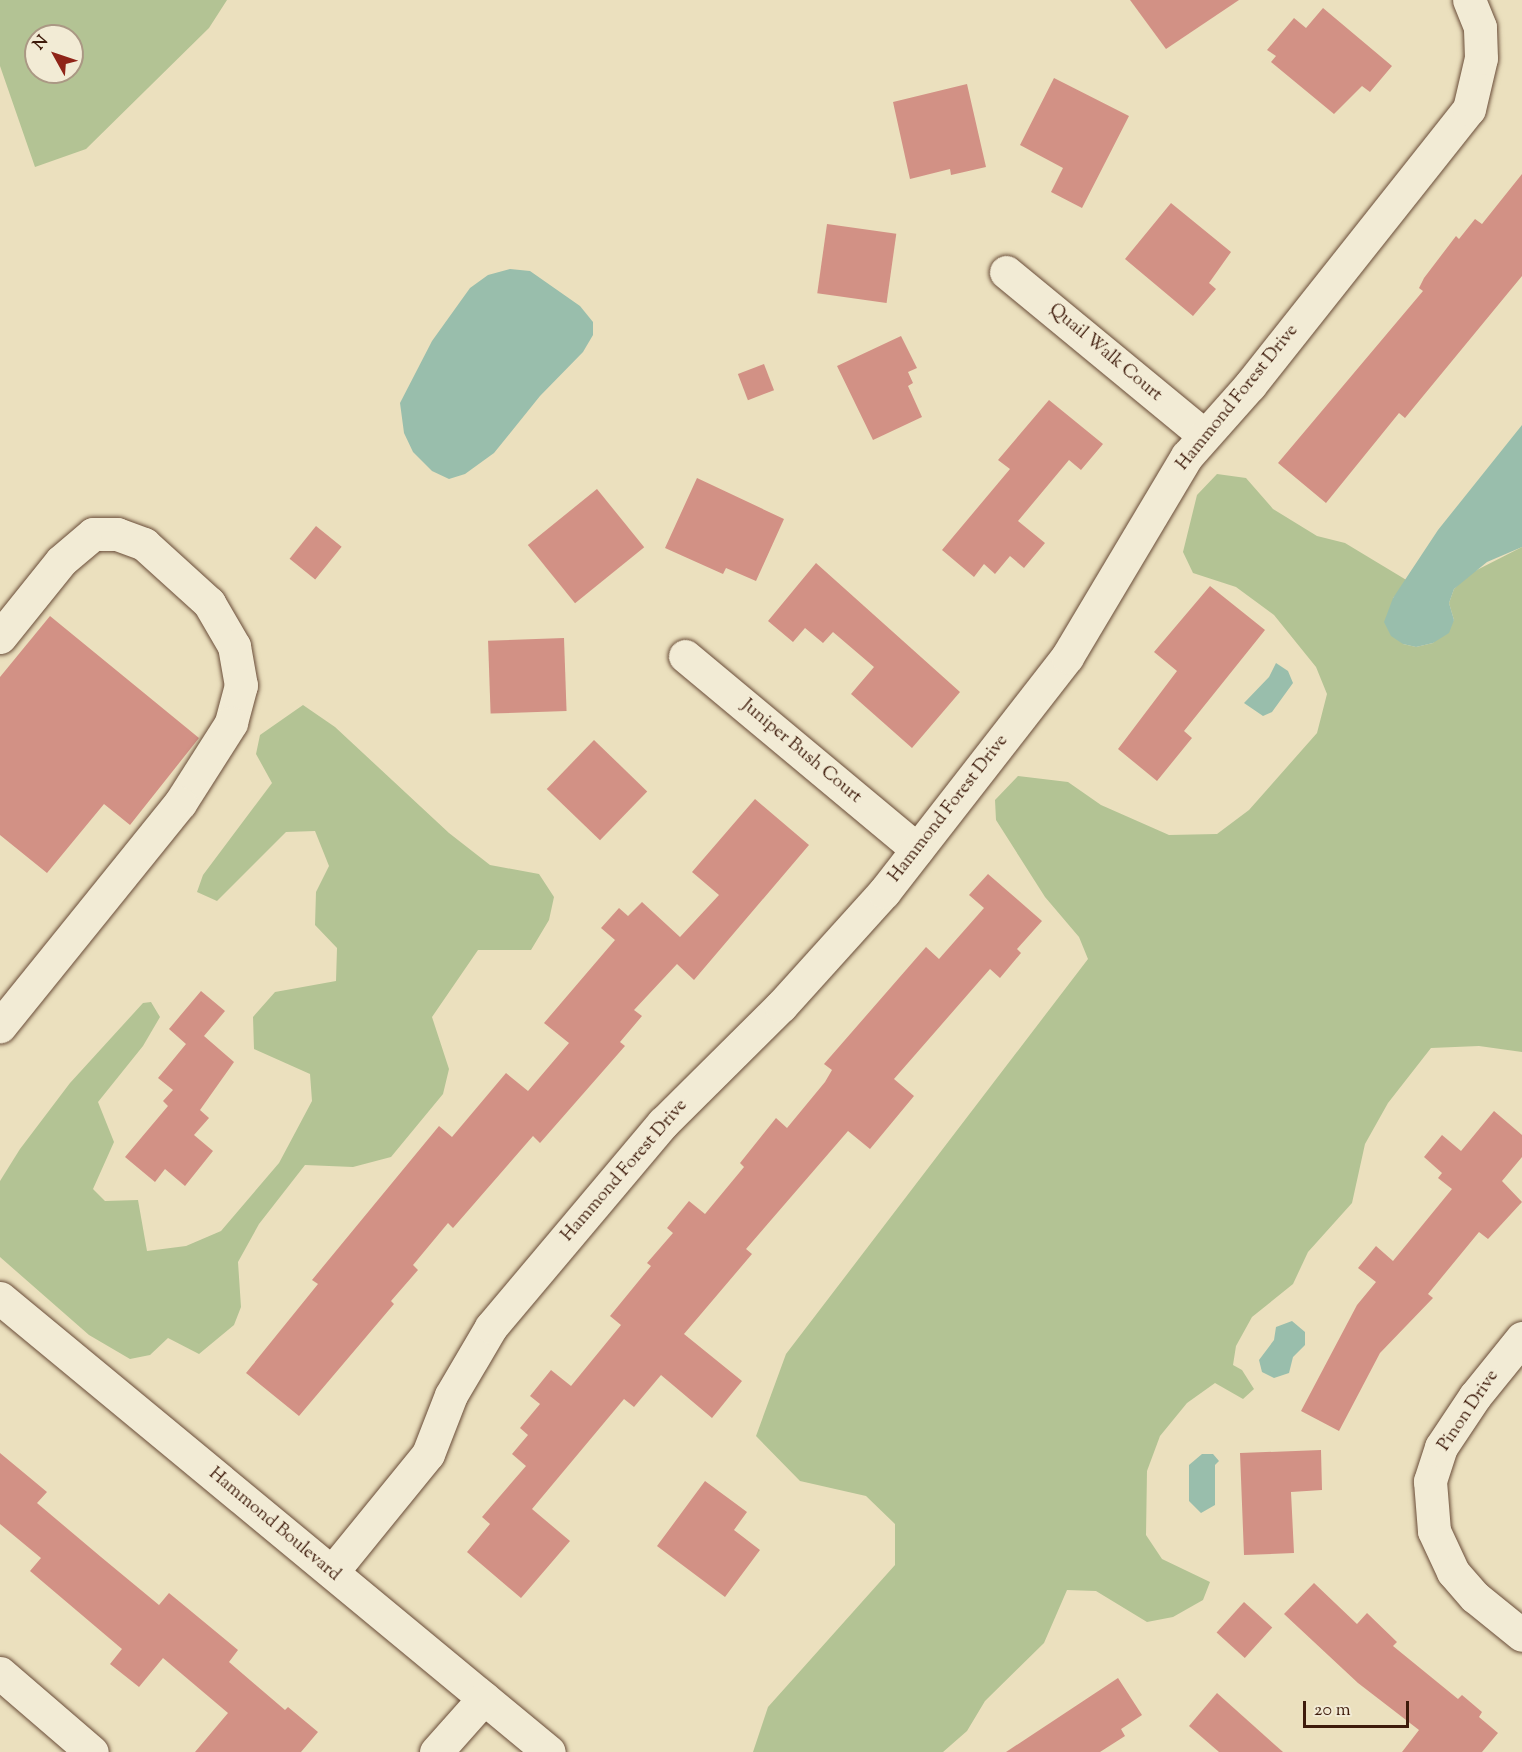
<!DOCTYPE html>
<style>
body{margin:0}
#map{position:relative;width:1522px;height:1752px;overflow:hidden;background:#ebe0be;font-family:"Sorts Mill Goudy",serif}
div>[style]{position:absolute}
.green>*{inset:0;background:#b3c394}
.water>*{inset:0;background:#99beac}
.building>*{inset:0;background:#d29185;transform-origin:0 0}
.roads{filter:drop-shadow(0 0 2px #694c38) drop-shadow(0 0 2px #694c38)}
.minor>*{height:33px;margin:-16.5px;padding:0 16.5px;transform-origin:16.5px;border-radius:16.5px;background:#f2ebd5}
span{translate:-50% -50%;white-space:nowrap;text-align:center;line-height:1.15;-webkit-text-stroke:6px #f2ebd5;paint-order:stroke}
.street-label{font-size:18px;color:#3e1b0b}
.north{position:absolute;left:24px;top:24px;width:60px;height:60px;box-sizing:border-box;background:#f2ebd5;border:2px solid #aa9884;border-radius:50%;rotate:310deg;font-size:16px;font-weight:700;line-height:24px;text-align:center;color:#3e1b0b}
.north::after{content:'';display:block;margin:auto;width:21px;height:27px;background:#8f2418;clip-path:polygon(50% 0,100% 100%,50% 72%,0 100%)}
.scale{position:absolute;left:1303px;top:1701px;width:106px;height:27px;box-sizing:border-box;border:3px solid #3e1b0b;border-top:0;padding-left:8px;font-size:18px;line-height:21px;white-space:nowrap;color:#3e1b0b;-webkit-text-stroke:4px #f2ebd5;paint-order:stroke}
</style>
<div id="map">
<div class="green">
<div style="clip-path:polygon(evenodd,0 0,227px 0,209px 28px,86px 149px,35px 167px,0 66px,0 0,36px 36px,72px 36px,72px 72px,36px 72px,36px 36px)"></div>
<div style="clip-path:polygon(1217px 474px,1246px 478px,1273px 509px,1317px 536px,1345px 543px,1408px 581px,1393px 598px,1403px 644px,1416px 647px,1433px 643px,1454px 620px,1449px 603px,1454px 589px,1469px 574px,1522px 547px,1522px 1052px,1479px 1046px,1431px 1048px,1388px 1103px,1365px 1144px,1352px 1203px,1308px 1252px,1293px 1284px,1252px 1317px,1236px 1346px,1233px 1365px,1242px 1370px,1254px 1389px,1243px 1399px,1215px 1383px,1187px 1403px,1160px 1436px,1147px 1471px,1146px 1535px,1162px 1559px,1210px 1582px,1203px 1600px,1173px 1617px,1147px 1622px,1096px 1591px,1067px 1590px,1044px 1643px,985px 1701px,967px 1731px,943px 1752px,753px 1752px,768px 1707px,895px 1565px,895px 1524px,866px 1496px,800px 1481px,756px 1436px,786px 1354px,1088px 959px,1079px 937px,1045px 897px,996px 820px,995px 800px,1018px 776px,1068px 782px,1101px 805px,1169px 835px,1217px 834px,1249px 810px,1317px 733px,1327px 694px,1316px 667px,1274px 615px,1236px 587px,1193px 573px,1183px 552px,1197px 495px)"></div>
<div style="clip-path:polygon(303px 705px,335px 727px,449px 833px,490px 865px,539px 874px,554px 897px,549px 920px,531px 950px,478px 950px,432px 1017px,449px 1069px,443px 1094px,391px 1157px,353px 1167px,305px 1165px,259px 1224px,238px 1262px,241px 1307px,234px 1325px,199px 1354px,168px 1338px,150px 1355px,130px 1359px,89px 1335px,0 1257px,0 1181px,20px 1149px,70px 1083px,143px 1003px,151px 1002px,160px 1017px,143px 1046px,98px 1102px,114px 1142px,93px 1189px,105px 1201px,138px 1200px,147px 1251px,186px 1246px,221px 1231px,279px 1163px,312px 1101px,310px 1074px,254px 1049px,253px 1017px,275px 992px,336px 981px,337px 948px,315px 925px,316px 892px,329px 866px,315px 831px,286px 832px,217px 901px,197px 892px,203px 875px,272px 783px,256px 754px,260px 735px)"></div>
</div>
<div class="water">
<div style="clip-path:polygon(510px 269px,530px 271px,580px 306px,593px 322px,593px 335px,583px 352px,540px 396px,494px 453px,465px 474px,449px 479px,432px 471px,413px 452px,404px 433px,400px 403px,432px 341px,470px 288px,488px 275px)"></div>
<div style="clip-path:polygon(1522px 425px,1522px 547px,1487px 562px,1454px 589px,1449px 603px,1454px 620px,1449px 633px,1433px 643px,1416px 647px,1403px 644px,1391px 636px,1384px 622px,1393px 598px,1438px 530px)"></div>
<div style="clip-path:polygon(1276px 663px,1288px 671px,1293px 683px,1272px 712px,1263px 716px,1244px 703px,1269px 677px)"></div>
<div style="clip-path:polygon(1292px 1321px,1305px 1332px,1305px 1345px,1293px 1357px,1289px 1373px,1274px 1378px,1262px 1372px,1259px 1360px,1274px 1340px,1276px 1327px)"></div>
<div style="clip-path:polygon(1202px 1454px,1213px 1454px,1219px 1461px,1215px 1465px,1215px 1505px,1201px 1513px,1189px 1501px,1189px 1465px)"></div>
</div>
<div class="building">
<div style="clip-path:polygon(1130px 0,1239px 0,1166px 49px)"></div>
<div style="clip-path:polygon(1323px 8px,1392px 66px,1370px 92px,1362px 86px,1334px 114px,1271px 62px,1276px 56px,1267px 50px,1294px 18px,1306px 28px)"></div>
<div style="clip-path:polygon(1054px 78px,1129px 116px,1082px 208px,1051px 192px,1063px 168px,1020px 145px)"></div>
<div style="clip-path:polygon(967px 84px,986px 167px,951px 175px,950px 169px,910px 179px,893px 102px)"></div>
<div style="clip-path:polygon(1522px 174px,1522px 276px,1405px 418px,1399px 413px,1326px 503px,1278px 463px,1423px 291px,1419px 288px,1424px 278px,1456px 236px,1459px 239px,1475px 219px,1482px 224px)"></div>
<div style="clip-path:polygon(1171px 203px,1231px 252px,1209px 283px,1216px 289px,1193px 316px,1125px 259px)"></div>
<div style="left:827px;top:224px;width:70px;height:70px;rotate:8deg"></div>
<div style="clip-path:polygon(901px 336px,917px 368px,908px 372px,913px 383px,908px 386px,922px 417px,873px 440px,837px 366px)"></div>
<div style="left:764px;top:364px;width:28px;height:28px;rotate:69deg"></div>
<div style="clip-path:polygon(1049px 400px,1103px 444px,1081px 470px,1069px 460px,1018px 521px,1045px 543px,1024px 568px,1010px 556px,995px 574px,984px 564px,974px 577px,942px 550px,1010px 469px,998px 460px)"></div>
<div style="clip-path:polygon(697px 478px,784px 519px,756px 581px,726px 568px,723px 574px,665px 548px)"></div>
<div style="left:597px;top:489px;width:75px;height:89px;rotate:51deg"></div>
<div style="left:316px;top:526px;width:33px;height:42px;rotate:39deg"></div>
<div style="clip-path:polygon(816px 563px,960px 692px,912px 748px,851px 694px,874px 667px,833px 632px,823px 643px,805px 628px,793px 642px,768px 621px)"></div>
<div style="clip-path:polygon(1210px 586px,1265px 630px,1184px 731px,1192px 738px,1157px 781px,1118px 749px,1177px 671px,1154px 652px)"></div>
<div style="clip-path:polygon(50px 616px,199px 738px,130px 825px,104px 804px,47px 873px,0 835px,0 677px)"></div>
<div style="left:564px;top:638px;width:73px;height:76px;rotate:88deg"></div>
<div style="left:594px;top:740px;width:74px;height:68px;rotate:44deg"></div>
<div style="clip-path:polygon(755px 799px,809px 845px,694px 980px,677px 964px,634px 1010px,642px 1016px,620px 1042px,625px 1046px,540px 1143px,533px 1136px,453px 1228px,448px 1223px,413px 1265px,418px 1270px,391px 1301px,394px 1304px,299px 1416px,246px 1373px,318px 1284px,312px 1280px,439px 1126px,452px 1137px,506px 1073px,528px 1091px,569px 1043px,544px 1023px,615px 940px,601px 928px,619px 908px,628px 916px,642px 902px,680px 937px,719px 895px,692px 872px)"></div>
<div style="clip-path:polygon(988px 874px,1042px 921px,1017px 949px,1021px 953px,1000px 978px,990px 969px,894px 1079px,914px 1096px,870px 1149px,848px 1131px,746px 1249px,752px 1254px,684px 1334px,742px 1381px,712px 1418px,661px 1375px,634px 1407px,624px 1399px,532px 1509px,570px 1541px,521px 1598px,467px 1552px,490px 1524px,482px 1517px,526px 1466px,512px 1454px,528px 1435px,520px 1428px,540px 1404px,530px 1396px,551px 1370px,571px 1386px,621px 1325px,610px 1316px,651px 1266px,647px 1263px,673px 1233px,667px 1228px,689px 1201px,705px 1214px,744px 1167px,740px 1163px,776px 1118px,787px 1128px,825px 1082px,832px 1070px,824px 1064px,926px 947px,939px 959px,984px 908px,969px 895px)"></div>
<div style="clip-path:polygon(201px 991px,225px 1011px,204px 1036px,234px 1062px,200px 1110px,209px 1118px,194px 1135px,213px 1151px,185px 1186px,165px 1169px,155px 1182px,125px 1157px,168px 1106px,163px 1101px,173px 1090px,158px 1078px,186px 1044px,169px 1029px)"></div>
<div style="clip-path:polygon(1494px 1111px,1522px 1135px,1522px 1157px,1502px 1181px,1522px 1202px,1488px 1239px,1479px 1232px,1428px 1294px,1433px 1298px,1380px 1353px,1339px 1431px,1301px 1411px,1357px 1305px,1376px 1282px,1358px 1268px,1376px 1246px,1393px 1261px,1452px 1189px,1438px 1178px,1442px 1173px,1424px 1157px,1442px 1135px,1461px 1151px)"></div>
<div style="clip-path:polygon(1321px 1450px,1322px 1490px,1291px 1492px,1294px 1553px,1244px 1555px,1240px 1453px)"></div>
<div style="clip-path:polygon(0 1453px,47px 1492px,37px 1503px,101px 1557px,159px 1605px,169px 1593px,238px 1650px,229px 1662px,285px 1710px,288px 1707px,318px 1732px,301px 1752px,195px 1752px,228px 1713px,163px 1658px,139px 1687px,110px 1664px,122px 1649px,30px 1571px,41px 1558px,0 1524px)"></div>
<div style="clip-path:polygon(705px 1481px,747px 1512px,734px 1530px,760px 1550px,725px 1597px,657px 1546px)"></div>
<div style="clip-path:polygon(1314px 1583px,1357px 1624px,1367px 1613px,1397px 1642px,1393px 1646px,1458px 1699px,1462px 1695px,1482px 1712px,1479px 1717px,1498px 1733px,1482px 1752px,1402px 1752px,1419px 1730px,1358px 1683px,1284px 1614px)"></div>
<div style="left:1244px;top:1602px;width:38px;height:41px;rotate:42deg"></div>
<div style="clip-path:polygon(1118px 1678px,1142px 1715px,1121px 1729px,1125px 1736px,1100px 1752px,1006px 1752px)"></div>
<div style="clip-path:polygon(1217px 1693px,1283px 1752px,1219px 1752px,1189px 1726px)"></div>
</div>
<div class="roads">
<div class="minor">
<div style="left:1006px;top:272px;width:256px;rotate:39.5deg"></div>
<div style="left:0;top:637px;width:97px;rotate:-51.2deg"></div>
<div style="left:61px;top:561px;width:42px;rotate:-40.2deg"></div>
<div style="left:93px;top:534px;width:24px"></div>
<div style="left:117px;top:534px;width:29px;rotate:20deg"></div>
<div style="left:144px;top:544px;width:88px;rotate:42.2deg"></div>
<div style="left:209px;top:603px;width:50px;rotate:59.8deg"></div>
<div style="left:234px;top:646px;width:40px;rotate:80deg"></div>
<div style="left:241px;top:685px;width:39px;rotate:105deg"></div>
<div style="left:231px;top:723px;width:95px;rotate:122.5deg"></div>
<div style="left:180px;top:803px;width:287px;rotate:128.9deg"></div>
<div style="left:685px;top:656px;width:302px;rotate:39.8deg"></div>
<div style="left:0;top:1298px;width:712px;rotate:39.59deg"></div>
<div style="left:1522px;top:1338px;width:75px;rotate:129deg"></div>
<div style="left:1475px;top:1396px;width:61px;rotate:123.7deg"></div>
<div style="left:1441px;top:1447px;width:36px;rotate:108deg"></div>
<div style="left:1430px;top:1481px;width:50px;rotate:85.4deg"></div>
<div style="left:1434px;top:1531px;width:45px;rotate:65.1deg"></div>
<div style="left:1453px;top:1572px;width:33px;rotate:49deg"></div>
<div style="left:1475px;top:1597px;width:60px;rotate:39deg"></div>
<div style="left:332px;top:1572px;width:152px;rotate:-50.9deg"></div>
<div style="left:428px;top:1454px;width:63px;rotate:-68.7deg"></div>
<div style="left:451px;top:1395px;width:79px;rotate:-59.5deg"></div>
<div style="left:491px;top:1327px;width:267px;rotate:-49.9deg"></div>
<div style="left:663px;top:1123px;width:166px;rotate:-44.8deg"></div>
<div style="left:781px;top:1006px;width:154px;rotate:-47.9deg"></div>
<div style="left:884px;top:892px;width:298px;rotate:-52.1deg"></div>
<div style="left:1067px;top:657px;width:234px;rotate:-59.2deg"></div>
<div style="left:1187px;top:456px;width:95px;rotate:-48.4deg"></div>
<div style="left:1250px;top:385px;width:352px;rotate:-51.6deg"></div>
<div style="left:1469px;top:109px;width:52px;rotate:-76.8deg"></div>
<div style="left:1481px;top:58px;width:31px;rotate:-92deg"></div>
<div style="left:1480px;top:27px;width:29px;rotate:-112deg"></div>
<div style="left:0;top:1673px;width:121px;rotate:40.7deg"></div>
<div style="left:436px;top:1752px;width:72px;rotate:-48.4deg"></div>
</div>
</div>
<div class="street-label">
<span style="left:1105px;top:353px;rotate:40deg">Quail Walk Court</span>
<span style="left:1238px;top:398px;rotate:-51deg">Hammond Forest Drive</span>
<span style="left:801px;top:752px;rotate:40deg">Juniper Bush Court</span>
<span style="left:949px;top:809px;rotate:-52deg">Hammond Forest Drive</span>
<span style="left:625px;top:1171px;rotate:-49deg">Hammond Forest Drive</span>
<span style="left:1469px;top:1411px;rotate:-56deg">Pinon Drive</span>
<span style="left:274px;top:1525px;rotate:40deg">Hammond Boulevard</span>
</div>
<div class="north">N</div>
<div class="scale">20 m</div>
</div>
